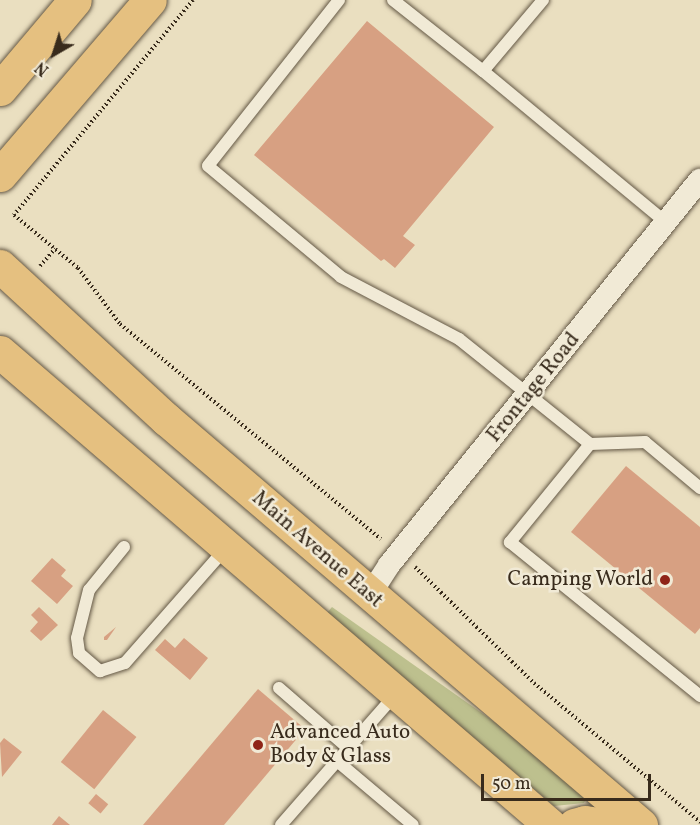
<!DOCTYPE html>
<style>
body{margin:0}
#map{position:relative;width:700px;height:825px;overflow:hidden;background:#eadfc0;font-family:Vollkorn,serif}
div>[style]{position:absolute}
.green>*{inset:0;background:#bdc08e}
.building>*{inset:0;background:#d7a082;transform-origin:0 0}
.path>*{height:4px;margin-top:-2px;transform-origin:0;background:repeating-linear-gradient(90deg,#382b1c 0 1.5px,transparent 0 4.5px)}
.roads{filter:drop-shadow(0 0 2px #645845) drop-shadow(0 0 2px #645845)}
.service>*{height:12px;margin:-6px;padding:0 6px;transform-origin:6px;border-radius:6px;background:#f1ead6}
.minor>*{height:22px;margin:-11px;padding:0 11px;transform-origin:11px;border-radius:11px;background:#f1ead6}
.primary>*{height:33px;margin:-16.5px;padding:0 16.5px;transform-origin:16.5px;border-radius:16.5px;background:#e5c080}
.dots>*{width:16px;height:16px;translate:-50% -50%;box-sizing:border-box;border:3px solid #f1ead6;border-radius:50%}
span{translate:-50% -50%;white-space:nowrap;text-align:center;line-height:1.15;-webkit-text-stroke:5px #f1ead6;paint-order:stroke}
.street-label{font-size:21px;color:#382b1c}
.poi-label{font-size:21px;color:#382b1c}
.right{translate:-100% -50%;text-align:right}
.left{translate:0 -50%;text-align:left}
.north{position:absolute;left:24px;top:24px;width:60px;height:60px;-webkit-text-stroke:4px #f1ead6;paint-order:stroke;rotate:219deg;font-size:16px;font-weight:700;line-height:24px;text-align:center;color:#382b1c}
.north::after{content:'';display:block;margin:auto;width:21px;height:27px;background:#382b1c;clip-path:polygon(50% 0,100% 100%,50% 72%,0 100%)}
.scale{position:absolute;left:481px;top:774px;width:170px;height:27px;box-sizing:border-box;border:3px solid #382b1c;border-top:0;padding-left:8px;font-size:18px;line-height:21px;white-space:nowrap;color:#382b1c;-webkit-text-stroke:4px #f1ead6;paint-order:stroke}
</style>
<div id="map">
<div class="green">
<div style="clip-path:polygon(332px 607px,510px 733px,587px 797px,584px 803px,554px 806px,326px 614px)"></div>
</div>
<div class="building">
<div style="clip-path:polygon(367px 21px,494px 127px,403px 236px,415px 245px,395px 268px,384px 259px,381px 261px,254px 155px)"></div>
<div style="clip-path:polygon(626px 466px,700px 527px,700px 628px,695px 634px,571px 532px)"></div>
<div style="clip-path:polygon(52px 558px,66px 570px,61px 576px,73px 586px,57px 604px,31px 581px)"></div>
<div style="clip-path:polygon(39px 607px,58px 625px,41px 641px,30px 631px,38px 622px,31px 615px)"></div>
<div style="clip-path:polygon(116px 627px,107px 640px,104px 640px,104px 637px)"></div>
<div style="clip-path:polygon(184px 638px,208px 658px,190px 680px,155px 650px,165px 639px,175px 648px)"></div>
<div style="clip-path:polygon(258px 689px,305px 729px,224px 825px,143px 825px)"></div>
<div style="left:103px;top:710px;width:43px;height:67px;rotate:39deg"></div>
<div style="clip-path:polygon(4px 738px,22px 752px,2px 777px,0 743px)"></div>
<div style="left:96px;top:794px;width:16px;height:12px;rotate:40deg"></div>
<div style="clip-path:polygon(59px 816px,70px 825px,52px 825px)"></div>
</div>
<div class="path">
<div style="left:193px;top:0;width:280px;rotate:129.8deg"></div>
<div style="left:14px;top:215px;width:83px;rotate:39.6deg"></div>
<div style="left:78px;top:268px;width:70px;rotate:53.1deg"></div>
<div style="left:120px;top:324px;width:338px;rotate:39.5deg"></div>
<div style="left:40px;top:266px;width:23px;rotate:-49deg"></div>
<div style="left:415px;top:567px;width:166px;rotate:44.3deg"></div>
<div style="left:534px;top:683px;width:217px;rotate:39.9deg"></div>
</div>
<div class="roads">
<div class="service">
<div style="left:339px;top:0;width:211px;rotate:128.3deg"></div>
<div style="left:208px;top:166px;width:173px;rotate:39.8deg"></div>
<div style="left:341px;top:277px;width:133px;rotate:27.7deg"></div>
<div style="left:459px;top:339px;width:168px;rotate:38.7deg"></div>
<div style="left:590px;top:444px;width:55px;rotate:-2.1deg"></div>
<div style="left:645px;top:442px;width:72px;rotate:39.9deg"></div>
<div style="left:393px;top:0;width:115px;rotate:38.3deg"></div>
<div style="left:543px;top:0;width:93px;rotate:130.2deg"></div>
<div style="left:483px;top:71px;width:240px;rotate:39.6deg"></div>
<div style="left:590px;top:444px;width:127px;rotate:129.2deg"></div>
<div style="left:510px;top:542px;width:245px;rotate:39deg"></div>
<div style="left:124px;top:547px;width:55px;rotate:129.1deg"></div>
<div style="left:89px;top:590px;width:49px;rotate:104deg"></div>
<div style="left:77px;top:638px;width:15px;rotate:82deg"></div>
<div style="left:79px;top:653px;width:28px;rotate:41deg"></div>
<div style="left:100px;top:671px;width:26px;rotate:-18deg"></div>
<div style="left:125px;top:663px;width:152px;rotate:-48.7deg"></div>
<div style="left:279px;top:688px;width:91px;rotate:41deg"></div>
<div style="left:337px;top:761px;width:99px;rotate:40.1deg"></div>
<div style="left:281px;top:825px;width:173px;rotate:-48.8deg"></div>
</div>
<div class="minor">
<div style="left:369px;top:596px;width:37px;rotate:-57deg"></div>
<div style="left:389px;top:565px;width:495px;rotate:-51.1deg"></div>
</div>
<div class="primary">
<div style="left:0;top:89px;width:116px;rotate:-49.9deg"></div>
<div style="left:0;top:175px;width:230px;rotate:-49.4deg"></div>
<div style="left:0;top:266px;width:226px;rotate:42.7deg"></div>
<div style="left:166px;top:419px;width:625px;rotate:40.52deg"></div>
<div style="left:0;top:352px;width:725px;rotate:40.7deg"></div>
<div style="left:574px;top:825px;width:11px;rotate:-15deg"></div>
<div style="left:585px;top:822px;width:22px;rotate:8deg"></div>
</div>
</div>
<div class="dots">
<div style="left:665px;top:580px;background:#8f2418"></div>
<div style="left:258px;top:745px;background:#8f2418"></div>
</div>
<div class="street-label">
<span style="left:534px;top:388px;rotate:-51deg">Frontage Road</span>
<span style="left:317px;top:550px;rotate:41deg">Main Avenue East</span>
</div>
<div class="poi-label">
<span class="right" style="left:653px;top:580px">Camping World</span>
<span class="left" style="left:270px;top:745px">Advanced Auto<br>Body &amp; Glass</span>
</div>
<div class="north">N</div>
<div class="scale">50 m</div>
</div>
